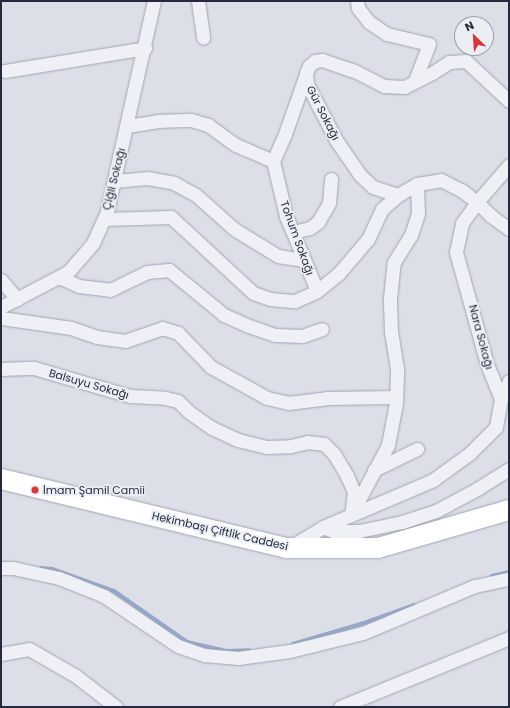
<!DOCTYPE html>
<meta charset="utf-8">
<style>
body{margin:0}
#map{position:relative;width:510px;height:708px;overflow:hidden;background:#dcdfe7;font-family:Poppins,sans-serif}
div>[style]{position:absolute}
.stream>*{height:4px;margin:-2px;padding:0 2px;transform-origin:2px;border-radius:2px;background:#95a7ca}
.roads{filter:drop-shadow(0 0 1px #a1a5b1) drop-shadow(0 0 1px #a1a5b1)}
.minor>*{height:13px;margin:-6.5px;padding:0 6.5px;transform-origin:6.5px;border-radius:6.5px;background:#eff0f6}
.primary>*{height:20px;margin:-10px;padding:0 10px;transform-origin:10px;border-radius:10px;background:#fff}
.dots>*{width:11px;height:11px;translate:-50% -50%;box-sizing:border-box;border:2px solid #eceef5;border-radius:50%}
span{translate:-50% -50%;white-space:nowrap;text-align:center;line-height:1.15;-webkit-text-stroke:3.5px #eceef5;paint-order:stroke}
.street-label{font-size:11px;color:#252b3f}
.poi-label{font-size:11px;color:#252b3f}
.left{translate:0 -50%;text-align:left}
.frame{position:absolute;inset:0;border:2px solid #252b3f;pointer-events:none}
.north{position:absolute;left:454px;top:16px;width:40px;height:40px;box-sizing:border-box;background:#eceef5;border:1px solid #9ca0ac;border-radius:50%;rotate:335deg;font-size:11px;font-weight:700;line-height:16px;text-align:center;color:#252b3f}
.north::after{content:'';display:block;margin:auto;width:14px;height:18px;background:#d63839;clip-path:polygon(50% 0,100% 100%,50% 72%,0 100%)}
</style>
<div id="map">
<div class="stream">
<div style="left:41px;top:568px;width:11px;rotate:5deg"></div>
<div style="left:52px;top:569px;width:66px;rotate:19.5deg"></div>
<div style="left:114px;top:591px;width:89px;rotate:34.9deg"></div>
<div style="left:187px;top:642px;width:40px;rotate:13deg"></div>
<div style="left:226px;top:651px;width:23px;rotate:-2deg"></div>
<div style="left:492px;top:576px;width:17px;rotate:-13deg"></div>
<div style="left:293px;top:644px;width:74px;rotate:-16.5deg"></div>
<div style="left:364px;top:623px;width:53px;rotate:-19.8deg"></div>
</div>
<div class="roads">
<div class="minor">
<div style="left:198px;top:1px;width:37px;rotate:82deg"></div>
<div style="left:357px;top:1px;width:7px;rotate:82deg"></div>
<div style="left:358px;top:8px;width:18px;rotate:52deg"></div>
<div style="left:369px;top:22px;width:22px;rotate:34deg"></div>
<div style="left:387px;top:34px;width:43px;rotate:13.4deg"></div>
<div style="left:429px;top:44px;width:40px;rotate:111deg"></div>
<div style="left:5px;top:71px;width:142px;rotate:-9.3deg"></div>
<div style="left:509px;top:101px;width:59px;rotate:-137.1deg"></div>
<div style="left:466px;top:61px;width:17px;rotate:177deg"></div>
<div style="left:449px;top:62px;width:20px;rotate:147deg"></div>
<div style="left:432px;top:73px;width:31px;rotate:153deg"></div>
<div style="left:404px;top:87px;width:20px;rotate:-177deg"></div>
<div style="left:384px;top:86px;width:34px;rotate:-153deg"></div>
<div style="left:354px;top:71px;width:34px;rotate:-161deg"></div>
<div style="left:322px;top:60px;width:7px;rotate:172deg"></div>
<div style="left:315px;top:61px;width:8px;rotate:140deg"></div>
<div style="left:309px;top:66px;width:8px;rotate:113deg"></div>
<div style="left:306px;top:73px;width:11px;rotate:85deg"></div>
<div style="left:307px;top:84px;width:63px;rotate:62.6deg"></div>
<div style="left:336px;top:140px;width:42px;rotate:55.6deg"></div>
<div style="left:360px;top:175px;width:18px;rotate:43deg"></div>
<div style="left:373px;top:187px;width:26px;rotate:18deg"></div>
<div style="left:398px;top:195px;width:22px;rotate:-30deg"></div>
<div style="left:417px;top:184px;width:24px;rotate:-9deg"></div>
<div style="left:441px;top:180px;width:22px;rotate:27deg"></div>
<div style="left:461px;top:190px;width:20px;rotate:37deg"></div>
<div style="left:477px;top:202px;width:20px;rotate:45deg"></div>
<div style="left:491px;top:216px;width:22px;rotate:36deg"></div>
<div style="left:127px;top:126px;width:30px;rotate:-9deg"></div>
<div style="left:157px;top:121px;width:34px;rotate:-2deg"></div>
<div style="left:191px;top:120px;width:18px;rotate:16deg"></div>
<div style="left:208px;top:125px;width:34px;rotate:36deg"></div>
<div style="left:236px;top:145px;width:40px;rotate:23.4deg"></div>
<div style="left:273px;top:161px;width:30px;rotate:-66deg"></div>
<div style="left:285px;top:134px;width:64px;rotate:-70.7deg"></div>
<div style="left:273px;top:161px;width:57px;rotate:76.7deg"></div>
<div style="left:286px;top:216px;width:81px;rotate:67.5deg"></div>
<div style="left:114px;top:181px;width:33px;rotate:-5deg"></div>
<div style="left:147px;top:178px;width:27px;rotate:10deg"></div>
<div style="left:174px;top:183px;width:25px;rotate:29deg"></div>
<div style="left:196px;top:195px;width:51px;rotate:41.8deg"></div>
<div style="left:234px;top:229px;width:52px;rotate:31.5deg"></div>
<div style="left:278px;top:256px;width:26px;rotate:9deg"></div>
<div style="left:104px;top:219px;width:67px;rotate:-1.7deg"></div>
<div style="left:171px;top:217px;width:112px;rotate:42.8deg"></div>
<div style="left:253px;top:293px;width:18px;rotate:19deg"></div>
<div style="left:270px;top:299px;width:25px;rotate:5deg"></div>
<div style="left:295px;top:301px;width:24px;rotate:-24deg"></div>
<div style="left:317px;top:291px;width:28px;rotate:-39deg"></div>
<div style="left:339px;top:273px;width:45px;rotate:-49.5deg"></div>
<div style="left:368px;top:239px;width:33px;rotate:-65deg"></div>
<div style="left:382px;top:209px;width:21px;rotate:-41deg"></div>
<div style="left:293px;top:232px;width:17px;rotate:-13deg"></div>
<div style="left:310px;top:228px;width:10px;rotate:-37deg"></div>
<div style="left:318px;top:222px;width:22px;rotate:-60deg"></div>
<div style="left:329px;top:203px;width:24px;rotate:-85deg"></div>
<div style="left:59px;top:277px;width:22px;rotate:24deg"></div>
<div style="left:79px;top:286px;width:31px;rotate:7deg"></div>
<div style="left:110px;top:290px;width:41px;rotate:-25.9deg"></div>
<div style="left:147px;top:272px;width:22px;rotate:-5deg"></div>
<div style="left:169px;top:270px;width:71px;rotate:39.3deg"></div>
<div style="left:224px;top:315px;width:24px;rotate:24deg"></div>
<div style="left:246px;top:325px;width:31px;rotate:19deg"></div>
<div style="left:275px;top:335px;width:27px;rotate:2deg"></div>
<div style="left:302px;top:336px;width:21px;rotate:-19deg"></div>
<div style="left:1px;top:280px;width:25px;rotate:50deg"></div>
<div style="left:1px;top:307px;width:76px;rotate:-27.6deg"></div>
<div style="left:68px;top:272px;width:38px;rotate:-49deg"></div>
<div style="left:93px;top:243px;width:35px;rotate:-66deg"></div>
<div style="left:107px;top:211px;width:215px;rotate:-77.4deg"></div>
<div style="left:1px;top:318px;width:71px;rotate:8.1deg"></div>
<div style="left:71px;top:328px;width:28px;rotate:19deg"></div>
<div style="left:97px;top:337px;width:28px;rotate:8deg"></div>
<div style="left:125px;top:341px;width:39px;rotate:-19deg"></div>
<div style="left:162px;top:328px;width:17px;rotate:17deg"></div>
<div style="left:178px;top:333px;width:47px;rotate:45.9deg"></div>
<div style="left:211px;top:367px;width:64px;rotate:29deg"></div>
<div style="left:267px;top:398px;width:22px;rotate:13deg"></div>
<div style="left:288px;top:403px;width:39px;rotate:-7deg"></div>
<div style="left:327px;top:398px;width:69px;rotate:-0.8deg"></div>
<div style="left:1px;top:369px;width:33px;rotate:-2deg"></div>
<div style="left:34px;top:368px;width:100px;rotate:16.3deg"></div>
<div style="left:130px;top:396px;width:35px;rotate:3deg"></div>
<div style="left:165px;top:398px;width:13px;rotate:13deg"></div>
<div style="left:178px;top:401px;width:16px;rotate:45deg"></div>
<div style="left:189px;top:412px;width:28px;rotate:35deg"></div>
<div style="left:212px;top:428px;width:29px;rotate:25deg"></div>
<div style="left:238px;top:440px;width:30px;rotate:14deg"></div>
<div style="left:267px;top:447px;width:24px;rotate:-2deg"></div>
<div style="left:291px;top:446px;width:17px;rotate:-13deg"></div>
<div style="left:308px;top:442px;width:16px;rotate:7deg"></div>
<div style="left:324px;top:444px;width:14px;rotate:45deg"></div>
<div style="left:334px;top:454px;width:26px;rotate:59deg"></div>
<div style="left:347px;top:476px;width:17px;rotate:66deg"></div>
<div style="left:354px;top:492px;width:23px;rotate:97deg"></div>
<div style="left:501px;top:399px;width:20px;rotate:-66deg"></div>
<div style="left:374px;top:470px;width:48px;rotate:-26deg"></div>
<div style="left:354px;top:509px;width:72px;rotate:-62deg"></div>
<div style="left:388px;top:445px;width:43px;rotate:-79.2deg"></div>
<div style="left:396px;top:403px;width:34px;rotate:-88deg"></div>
<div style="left:397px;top:369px;width:37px;rotate:-99deg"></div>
<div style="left:391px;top:332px;width:34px;rotate:-92deg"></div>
<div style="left:390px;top:298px;width:36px;rotate:-84deg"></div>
<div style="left:394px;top:262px;width:32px;rotate:-58deg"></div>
<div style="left:411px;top:235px;width:22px;rotate:-72deg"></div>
<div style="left:418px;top:214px;width:30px;rotate:-92deg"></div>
<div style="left:323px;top:527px;width:11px;rotate:22deg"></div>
<div style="left:333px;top:531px;width:26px"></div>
<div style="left:359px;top:531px;width:44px;rotate:-11.8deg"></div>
<div style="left:402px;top:522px;width:36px;rotate:-18deg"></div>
<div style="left:436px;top:511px;width:47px;rotate:-28.2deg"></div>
<div style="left:477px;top:489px;width:38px;rotate:-32deg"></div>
<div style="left:290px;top:547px;width:39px;rotate:-31deg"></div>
<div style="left:323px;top:527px;width:120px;rotate:-23.1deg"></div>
<div style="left:433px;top:480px;width:46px;rotate:-36.1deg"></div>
<div style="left:470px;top:453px;width:37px;rotate:-45deg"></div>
<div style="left:496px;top:427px;width:28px;rotate:-80deg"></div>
<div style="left:501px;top:399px;width:38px;rotate:-112deg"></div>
<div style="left:487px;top:364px;width:116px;rotate:-105.5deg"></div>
<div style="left:456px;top:252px;width:30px;rotate:-78deg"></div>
<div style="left:462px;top:223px;width:26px;rotate:-54deg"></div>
<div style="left:477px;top:202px;width:49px;rotate:-49.1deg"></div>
<div style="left:1px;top:568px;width:12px"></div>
<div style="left:13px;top:568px;width:47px;rotate:12.3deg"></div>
<div style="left:59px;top:578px;width:48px;rotate:21.8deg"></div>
<div style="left:104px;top:596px;width:89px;rotate:34deg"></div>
<div style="left:178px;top:646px;width:28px;rotate:19deg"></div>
<div style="left:204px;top:655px;width:34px;rotate:5deg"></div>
<div style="left:238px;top:658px;width:52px;rotate:-7.7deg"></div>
<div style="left:290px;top:651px;width:75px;rotate:-13.9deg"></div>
<div style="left:363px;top:633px;width:121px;rotate:-22.8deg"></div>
<div style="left:475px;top:586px;width:35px;rotate:-12deg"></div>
<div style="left:1px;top:654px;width:28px;rotate:-10deg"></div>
<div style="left:29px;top:649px;width:54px;rotate:29.9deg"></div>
<div style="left:76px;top:676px;width:51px;rotate:37.8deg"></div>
<div style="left:340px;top:707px;width:183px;rotate:-22.2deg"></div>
</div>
<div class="primary">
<div style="left:1px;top:479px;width:294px;rotate:13.6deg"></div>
<div style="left:287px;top:548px;width:91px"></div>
<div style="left:378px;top:548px;width:136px;rotate:-16.2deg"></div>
</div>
</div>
<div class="dots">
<div style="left:35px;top:490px;background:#d63839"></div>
</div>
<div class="street-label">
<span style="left:323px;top:113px;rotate:63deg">Gür Sokağı</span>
<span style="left:114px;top:179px;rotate:-76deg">Çiğli Sokağı</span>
<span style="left:297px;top:238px;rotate:70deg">Tohum Sokağı</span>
<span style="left:481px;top:337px;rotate:75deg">Nara Sokağı</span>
<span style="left:89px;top:384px;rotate:16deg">Balsuyu Sokağı</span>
<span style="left:220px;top:531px;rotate:13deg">Hekimbaşı Çiftlik Caddesi</span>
</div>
<div class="poi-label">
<span class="left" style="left:43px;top:490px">İmam Şamil Camii</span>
</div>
<div class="frame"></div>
<div class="north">N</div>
</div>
